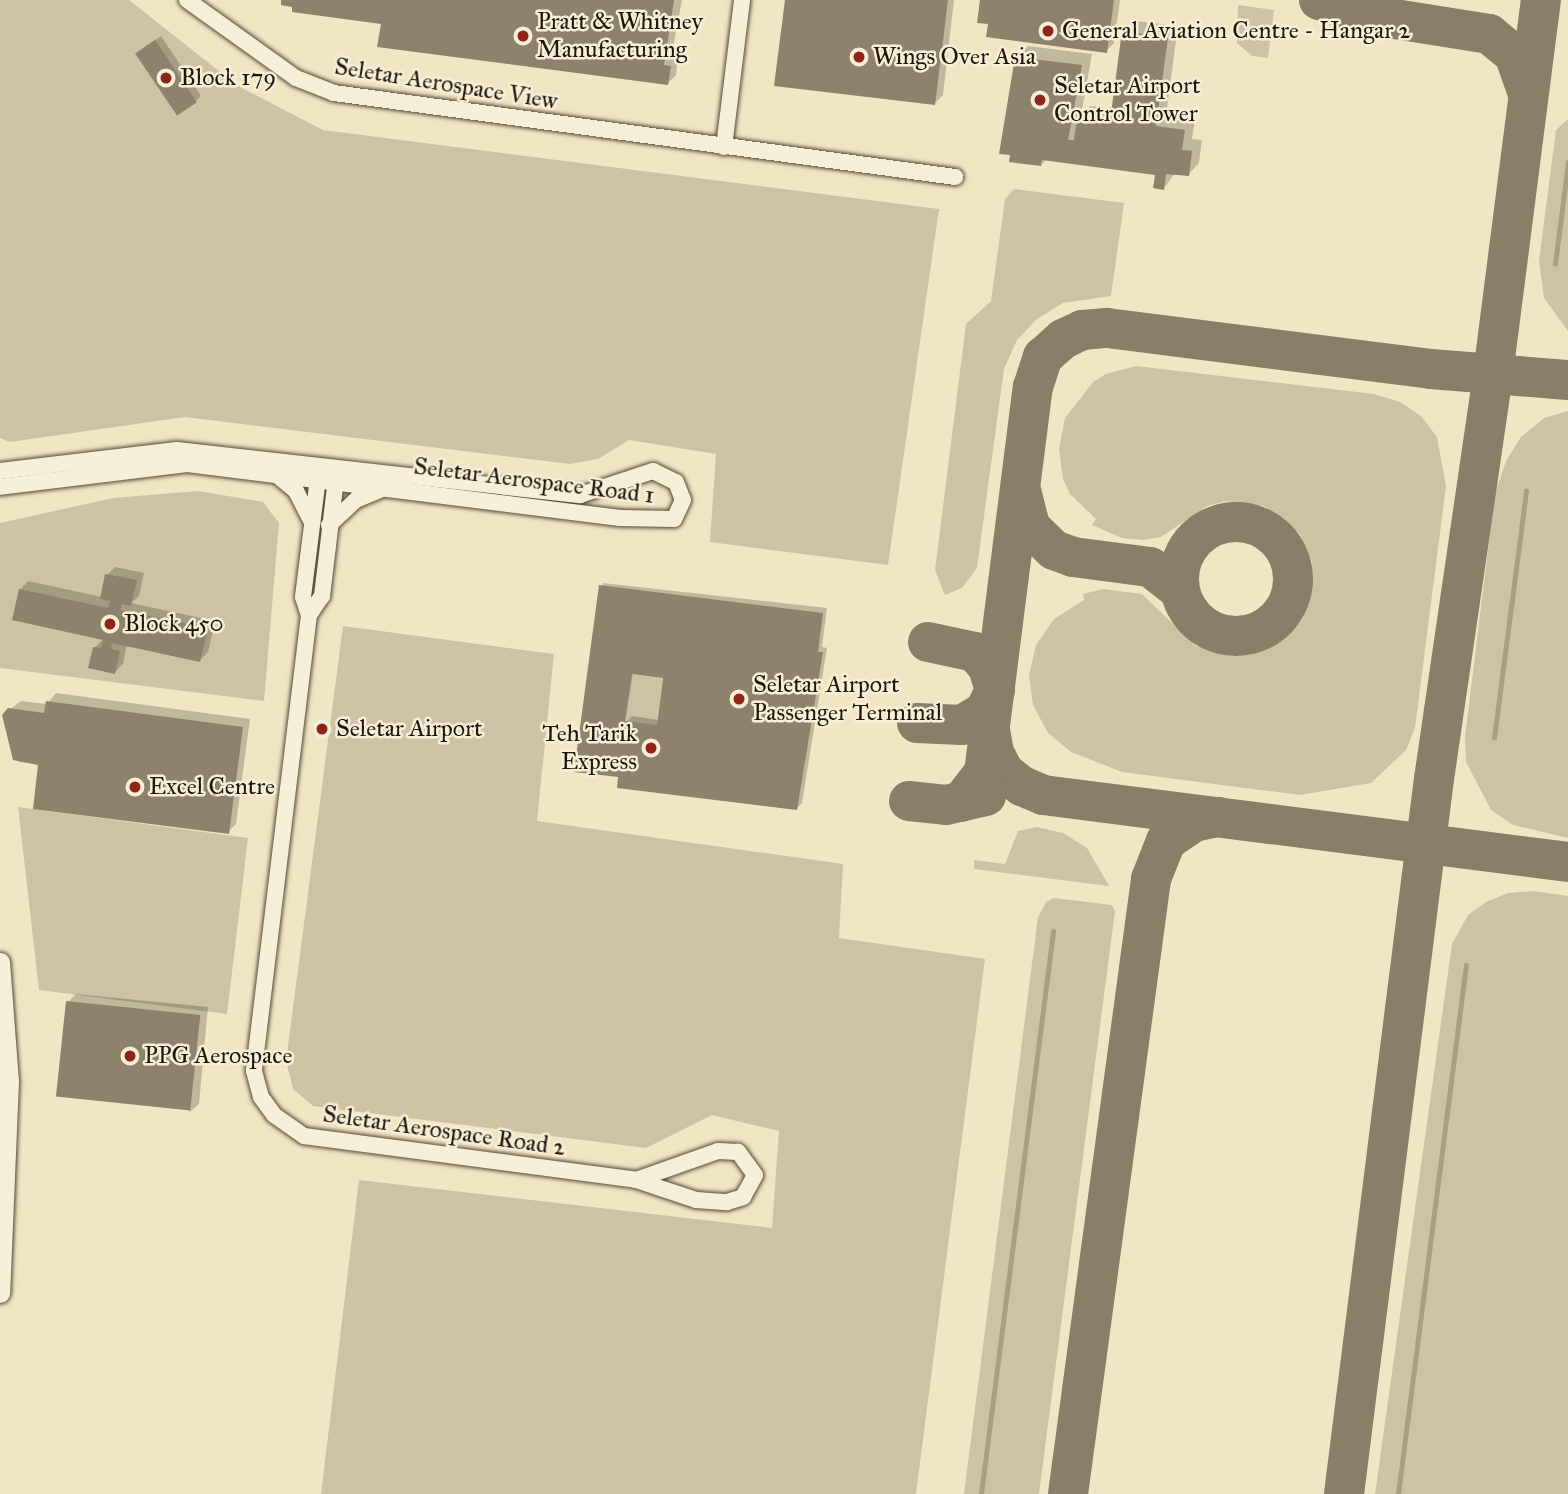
<!DOCTYPE html>
<style>
body{margin:0}
#map{position:relative;width:1568px;height:1494px;overflow:hidden;background:#f1e6c3;font-family:"IM FELL Great Primer",serif}
div>[style]{position:absolute}
.green>*{inset:0;background:#cec2a4;transform-origin:0 0}
.shadow>*{inset:0;background:#0003}
.stream>*{height:4.5px;margin:-2.25px;padding:0 2.25px;transform-origin:2.25px;border-radius:2.25px;background:#aa9f84}
.taxiway>*{height:40px;margin:-20px;padding:0 20px;transform-origin:20px;border-radius:20px;background:#897e67}
.taxiway>.ring{margin:-20px;padding:0;box-sizing:content-box;background:none;border:40px solid #897e67;border-radius:50%}
.building>*{inset:0;background:#8d826b;transform-origin:0 0}
.roads{filter:drop-shadow(0 0 2px #554939) drop-shadow(0 0 2px #554939)}
.minor>*{height:16px;margin:-8px;padding:0 8px;transform-origin:8px;border-radius:8px;background:#f6efd8}
.tertiary>*{height:19px;margin:-9.5px;padding:0 9.5px;transform-origin:9.5px;border-radius:9.5px;background:#f6efd8}
.dots>*{width:19px;height:19px;translate:-50% -50%;box-sizing:border-box;border:4px solid #f6efd8;border-radius:50%}
span{translate:-50% -50%;white-space:nowrap;text-align:center;line-height:1.15;-webkit-text-stroke:5px #f6efd8;paint-order:stroke}
.poi-label{font-size:24px;color:#21150b}
.left{translate:0 -50%;text-align:left}
.right{translate:-100% -50%;text-align:right}
.street-label{font-size:24px;color:#21150b}
</style>
<div id="map">
<div class="green">
<div style="clip-path:polygon(0 0,129px 0,238px 86px,323px 130px,939px 209px,888px 565px,710px 542px,716px 454px,629px 440px,598px 459px,570px 464px,185px 417px,10px 442px,0 438px)"></div>
<div style="clip-path:polygon(1238px 5px,1274px 10px,1268px 58px,1252px 56px,1237px 43px)"></div>
<div style="clip-path:polygon(1568px 119px,1568px 331px,1544px 298px,1539px 261px,1556px 130px)"></div>
<div style="clip-path:polygon(1014px 189px,1124px 203px,1111px 296px,1063px 303px,1037px 319px,1017px 340px,1004px 369px,977px 568px,962px 588px,945px 595px,935px 570px,966px 324px,991px 301px,1005px 199px)"></div>
<div style="clip-path:polygon(1136px 366px,1374px 394px,1400px 402px,1421px 416px,1437px 437px,1446px 486px,1415px 728px,1406px 750px,1371px 783px,1300px 795px,1122px 772px,1071px 752px,1048px 733px,1033px 705px,1029px 675px,1036px 645px,1054px 619px,1084px 600px,1083px 594px,1103px 589px,1142px 594px,1196px 646px,1232px 656px,1249px 655px,1279px 643px,1302px 620px,1310px 600px,1312px 562px,1300px 534px,1264px 506px,1226px 501px,1207px 506px,1161px 537px,1143px 540px,1122px 538px,1092px 525px,1096px 519px,1070px 494px,1063px 479px,1059px 449px,1065px 418px,1093px 382px,1106px 374px)"></div>
<div style="clip-path:polygon(1568px 411px,1568px 838px,1513px 825px,1491px 810px,1466px 762px,1465px 736px,1495px 494px,1506px 461px,1521px 437px,1544px 418px)"></div>
<div style="clip-path:polygon(198px 491px,263px 502px,279px 523px,264px 701px,0 668px,0 523px,113px 498px)"></div>
<div style="clip-path:polygon(343px 626px,554px 654px,537px 821px,843px 864px,839px 938px,985px 959px,916px 1494px,321px 1494px,359px 1180px,772px 1228px,779px 1131px,712px 1115px,646px 1148px,313px 1106px,293px 1089px,286px 1061px)"></div>
<div style="left:632px;top:674px;width:31px;height:48px;rotate:7deg"></div>
<div style="clip-path:polygon(18px 807px,248px 838px,227px 1014px,39px 990px)"></div>
<div style="clip-path:polygon(1037px 827px,1063px 833px,1087px 848px,1109px 886px,974px 869px,974px 860px,1005px 864px,1018px 831px)"></div>
<div style="clip-path:polygon(1533px 891px,1568px 896px,1568px 1494px,1375px 1494px,1452px 944px,1468px 915px,1486px 902px,1508px 893px)"></div>
<div style="clip-path:polygon(1054px 898px,1112px 905px,1115px 911px,1039px 1494px,964px 1494px,1038px 917px,1046px 902px)"></div>
</div>
<div class="shadow">
<div style="clip-path:polygon(283px 0,682px 0,671px 58px,678px 58px,676px 75px,668px 83px)"></div>
<div style="clip-path:polygon(786px 0,954px 0,943px 95px,935px 103px)"></div>
<div style="clip-path:polygon(982px 0,1120px 0,1114px 43px,1106px 51px,990px 23px)"></div>
<div style="clip-path:polygon(1135px 21px,1178px 26px,1166px 115px,1195px 119px,1192px 139px,1202px 140px,1199px 163px,1188px 175px,1175px 173px,1164px 188px,1157px 173px,1047px 159px,1041px 165px,1017px 58px,1028px 46px,1092px 54px,1081px 115px,1090px 106px,1114px 109px,1124px 32px)"></div>
<div style="clip-path:polygon(161px 36px,201px 96px,196px 101px,143px 48px)"></div>
<div style="clip-path:polygon(115px 567px,144px 573px,139px 596px,131px 603px,215px 621px,208px 652px,200px 660px,127px 644px,123px 664px,115px 672px,94px 648px,104px 638px,20px 590px,28px 581px,102px 597px,107px 575px)"></div>
<div style="clip-path:polygon(evenodd,603px 583px,827px 608px,822px 647px,827px 648px,802px 803px,796px 809px,620px 776px,603px 583px,633px 672px,665px 676px,659px 720px,632px 716px,626px 722px,633px 672px)"></div>
<div style="clip-path:polygon(56px 693px,250px 719px,236px 824px,228px 832px,40px 764px,19px 762px,5px 713px,21px 701px,47px 704px)"></div>
<div style="clip-path:polygon(76px 994px,208px 1007px,199px 1104px,190px 1112px,68px 1002px)"></div>
</div>
<div class="stream">
<div style="left:1555px;top:264px;width:102px;rotate:-82.7deg"></div>
<div style="left:1494px;top:738px;width:249px;rotate:-82.6deg"></div>
<div style="left:981px;top:1494px;width:567px;rotate:-82.7deg"></div>
<div style="left:1398px;top:1494px;width:533px;rotate:-82.68deg"></div>
</div>
<div class="taxiway">
<div style="left:1319px;top:0;width:46px;rotate:17.7deg"></div>
<div style="left:1363px;top:14px;width:128px;rotate:9deg"></div>
<div style="left:1489px;top:34px;width:32px;rotate:39deg"></div>
<div style="left:1514px;top:54px;width:42px;rotate:70.7deg"></div>
<div style="left:1022px;top:494px;width:34px;rotate:76deg"></div>
<div style="left:1030px;top:527px;width:33px;rotate:44deg"></div>
<div style="left:1054px;top:550px;width:20px;rotate:20deg"></div>
<div style="left:1073px;top:557px;width:78px;rotate:7.4deg"></div>
<div style="left:1150px;top:567px;width:37px;rotate:38deg"></div>
<div class="ring" style="left:1179px;top:522px;width:74px;height:74px"></div>
<div style="left:917px;top:723px;width:45px;rotate:2.5deg"></div>
<div style="left:962px;top:725px;width:27px;rotate:-31deg"></div>
<div style="left:985px;top:711px;width:23px;rotate:-65deg"></div>
<div style="left:995px;top:690px;width:24px;rotate:-107deg"></div>
<div style="left:988px;top:667px;width:20px;rotate:-131deg"></div>
<div style="left:975px;top:652px;width:48px;rotate:-168deg"></div>
<div style="left:990px;top:730px;width:23px;rotate:80deg"></div>
<div style="left:994px;top:753px;width:21px;rotate:62deg"></div>
<div style="left:1004px;top:772px;width:23px;rotate:38deg"></div>
<div style="left:1022px;top:786px;width:23px;rotate:23deg"></div>
<div style="left:1043px;top:795px;width:529px;rotate:7.27deg"></div>
<div style="left:909px;top:801px;width:37px;rotate:6deg"></div>
<div style="left:946px;top:805px;width:41px;rotate:-12.7deg"></div>
<div style="left:961px;top:802px;width:37px;rotate:-52deg"></div>
<div style="left:984px;top:773px;width:389px;rotate:-82.8deg"></div>
<div style="left:1033px;top:387px;width:32px;rotate:-72deg"></div>
<div style="left:1043px;top:357px;width:27px;rotate:-42deg"></div>
<div style="left:1063px;top:339px;width:21px;rotate:-25deg"></div>
<div style="left:1082px;top:330px;width:25px;rotate:-5deg"></div>
<div style="left:1107px;top:328px;width:327px;rotate:7.2deg"></div>
<div style="left:1431px;top:369px;width:137px;rotate:4.6deg"></div>
<div style="left:1068px;top:1494px;width:621px;rotate:-82.31deg"></div>
<div style="left:1151px;top:879px;width:41px;rotate:-68.5deg"></div>
<div style="left:1166px;top:841px;width:34px;rotate:-34deg"></div>
<div style="left:1194px;top:822px;width:25px;rotate:-12deg"></div>
<div style="left:1344px;top:1494px;width:721px;rotate:-82.83deg"></div>
<div style="left:1434px;top:779px;width:409px;rotate:-81.7deg"></div>
<div style="left:1493px;top:374px;width:377px;rotate:-82.7deg"></div>
</div>
<div class="building">
<div style="clip-path:polygon(281px 0,674px 0,664px 65px,671px 66px,668px 85px,377px 47px,381px 24px,292px 12px,292px 7px,281px 5px)"></div>
<div style="clip-path:polygon(785px 0,948px 0,935px 105px,774px 86px)"></div>
<div style="clip-path:polygon(980px 0,1114px 0,1107px 53px,986px 37px,988px 24px,977px 23px)"></div>
<div style="clip-path:polygon(1122px 31px,1168px 37px,1156px 126px,1185px 130px,1182px 150px,1192px 151px,1189px 176px,1166px 174px,1164px 190px,1153px 188px,1155px 175px,1042px 160px,1041px 166px,1009px 162px,1010px 155px,999px 154px,1015px 57px,1082px 65px,1068px 140px,1074px 140px,1077px 116px,1110px 121px)"></div>
<div style="left:155px;top:40px;width:75px;height:24px;rotate:56deg"></div>
<div style="clip-path:polygon(105px 574px,137px 580px,131px 606px,122px 604px,120px 610px,208px 628px,200px 662px,112px 643px,111px 649px,120px 651px,115px 674px,88px 668px,93px 647px,101px 648px,103px 640px,12px 620px,19px 589px,108px 608px,110px 601px,100px 599px)"></div>
<div style="clip-path:polygon(evenodd,599px 585px,823px 613px,818px 652px,823px 652px,797px 810px,617px 788px,618px 777px,574px 772px,599px 585px,632px 674px,663px 678px,657px 725px,625px 721px,632px 674px)"></div>
<div style="clip-path:polygon(46px 701px,243px 727px,229px 834px,33px 809px,38px 765px,13px 760px,2px 715px,8px 708px,44px 713px)"></div>
<div style="left:66px;top:1001px;width:135px;height:96px;rotate:6deg"></div>
</div>
<div class="roads">
<div class="minor">
<div style="left:187px;top:0;width:134px;rotate:35.6deg"></div>
<div style="left:296px;top:78px;width:41px;rotate:21.5deg"></div>
<div style="left:334px;top:93px;width:627px;rotate:7.7deg"></div>
<div style="left:724px;top:147px;width:148px;rotate:-83deg"></div>
<div style="left:319px;top:470px;width:128px;rotate:97.2deg"></div>
<div style="left:303px;top:597px;width:19px;rotate:72deg"></div>
<div style="left:309px;top:615px;width:459px;rotate:96.9deg"></div>
<div style="left:254px;top:1071px;width:27px;rotate:75deg"></div>
<div style="left:261px;top:1097px;width:22px;rotate:54deg"></div>
<div style="left:274px;top:1115px;width:37px;rotate:35deg"></div>
<div style="left:304px;top:1136px;width:335px;rotate:7.5deg"></div>
<div style="left:636px;top:1180px;width:63px;rotate:18.4deg"></div>
<div style="left:696px;top:1200px;width:31px;rotate:4deg"></div>
<div style="left:727px;top:1202px;width:17px;rotate:-17deg"></div>
<div style="left:743px;top:1197px;width:25px;rotate:-61deg"></div>
<div style="left:755px;top:1175px;width:29px;rotate:-126deg"></div>
<div style="left:738px;top:1152px;width:20px;rotate:-177deg"></div>
<div style="left:718px;top:1151px;width:87px;rotate:160.5deg"></div>
<div style="left:0;top:471px;width:178px;rotate:-6.8deg"></div>
<div style="left:177px;top:450px;width:406px;rotate:6.4deg"></div>
<div style="left:580px;top:495px;width:77px;rotate:-18.2deg"></div>
<div style="left:653px;top:471px;width:25px;rotate:26deg"></div>
<div style="left:676px;top:482px;width:19px;rotate:69deg"></div>
<div style="left:683px;top:500px;width:21px;rotate:115deg"></div>
<div style="left:674px;top:519px;width:54px;rotate:-178.9deg"></div>
<div style="left:620px;top:518px;width:436px;rotate:-172.9deg"></div>
<div style="left:187px;top:464px;width:188px;rotate:173deg"></div>
<div style="left:277px;top:475px;width:25px;rotate:40deg"></div>
<div style="left:296px;top:491px;width:36px;rotate:63deg"></div>
<div style="left:329px;top:525px;width:37px;rotate:-43deg"></div>
<div style="left:356px;top:500px;width:30px;rotate:-23deg"></div>
<div style="left:309px;top:615px;width:23px;rotate:-56deg"></div>
<div style="left:322px;top:596px;width:126px;rotate:-83.2deg"></div>
</div>
<div class="tertiary">
<div style="left:0;top:962px;width:119px;rotate:85.7deg"></div>
<div style="left:9px;top:1081px;width:212px;rotate:92.4deg"></div>
</div>
</div>
<div class="dots">
<div style="left:1048px;top:31px;background:#8f2418"></div>
<div style="left:523px;top:36px;background:#8f2418"></div>
<div style="left:859px;top:57px;background:#8f2418"></div>
<div style="left:166px;top:78px;background:#8f2418"></div>
<div style="left:1040px;top:100px;background:#8f2418"></div>
<div style="left:110px;top:624px;background:#8f2418"></div>
<div style="left:739px;top:699px;background:#8f2418"></div>
<div style="left:322px;top:729px;background:#8f2418"></div>
<div style="left:651px;top:748px;background:#8f2418"></div>
<div style="left:135px;top:787px;background:#8f2418"></div>
<div style="left:130px;top:1056px;background:#8f2418"></div>
</div>
<div class="poi-label">
<span class="left" style="left:537px;top:36px">Pratt &amp; Whitney<br>Manufacturing</span>
<span class="left" style="left:1062px;top:31px">General Aviation Centre - Hangar 2</span>
<span class="left" style="left:873px;top:57px">Wings Over Asia</span>
<span class="left" style="left:180px;top:78px">Block 179</span>
<span class="left" style="left:1054px;top:100px">Seletar Airport<br>Control Tower</span>
<span class="left" style="left:124px;top:624px">Block 450</span>
<span class="left" style="left:753px;top:699px">Seletar Airport<br>Passenger Terminal</span>
<span class="left" style="left:336px;top:729px">Seletar Airport</span>
<span class="right" style="left:637px;top:748px">Teh Tarik<br>Express</span>
<span class="left" style="left:149px;top:787px">Excel Centre</span>
<span class="left" style="left:144px;top:1056px">PPG Aerospace</span>
</div>
<div class="street-label">
<span style="left:446px;top:84px;rotate:9deg">Seletar Aerospace View</span>
<span style="left:534px;top:481px;rotate:7deg">Seletar Aerospace Road 1</span>
<span style="left:444px;top:1131px;rotate:8deg">Seletar Aerospace Road 2</span>
</div>
</div>
